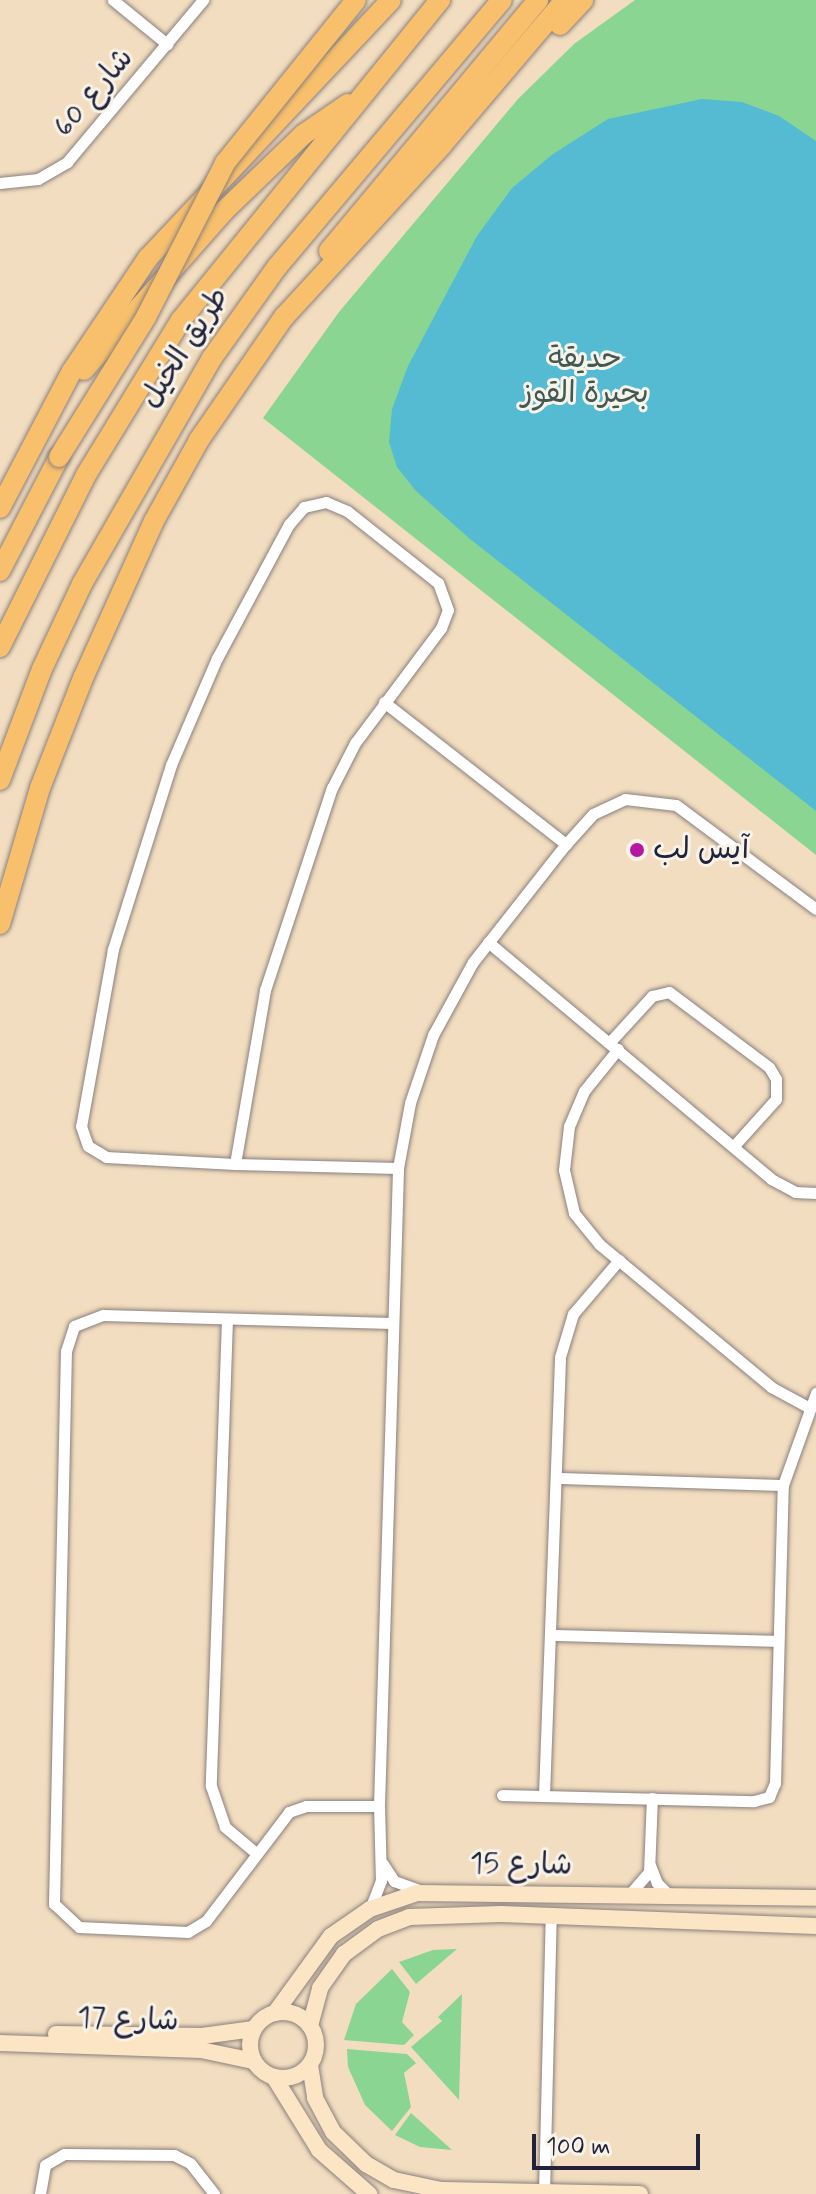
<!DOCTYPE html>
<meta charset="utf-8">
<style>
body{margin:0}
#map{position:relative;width:816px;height:2194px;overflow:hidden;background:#f3ddc0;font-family:Mynerve,"Playpen Sans Arabic",sans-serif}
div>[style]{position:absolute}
.green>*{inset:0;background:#8ad592}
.water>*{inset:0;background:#55bbd3}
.roads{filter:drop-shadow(0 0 2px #8a807e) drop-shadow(0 0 2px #8a807e)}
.street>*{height:11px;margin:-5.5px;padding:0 5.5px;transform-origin:5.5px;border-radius:5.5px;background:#fff}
.secondary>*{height:16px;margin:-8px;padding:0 8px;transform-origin:8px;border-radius:8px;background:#fce5c4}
.secondary>.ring{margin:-8px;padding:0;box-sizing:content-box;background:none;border:16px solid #fce5c4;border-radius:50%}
.highway>*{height:20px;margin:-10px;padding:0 10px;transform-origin:10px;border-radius:10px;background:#f8bf6c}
.bridges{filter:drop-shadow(0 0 2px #8a807e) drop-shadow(0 0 2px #8a807e)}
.highway-bridge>*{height:20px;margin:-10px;padding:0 10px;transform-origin:10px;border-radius:10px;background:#f8bf6c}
.dots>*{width:22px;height:22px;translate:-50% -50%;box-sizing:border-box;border:4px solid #f7f3e8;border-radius:50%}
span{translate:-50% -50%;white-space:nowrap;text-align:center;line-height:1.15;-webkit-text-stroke:6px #f7f3e8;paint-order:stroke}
.street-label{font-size:30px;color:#22223b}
.park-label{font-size:30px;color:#415855}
.poi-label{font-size:30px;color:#22223b}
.left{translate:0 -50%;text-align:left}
.scale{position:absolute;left:532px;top:2134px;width:168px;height:36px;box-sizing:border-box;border:4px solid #22223b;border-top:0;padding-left:10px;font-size:24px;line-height:28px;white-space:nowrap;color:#22223b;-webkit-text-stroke:6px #f7f3e8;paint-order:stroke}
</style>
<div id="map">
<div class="green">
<div style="clip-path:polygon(635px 0,816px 0,816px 855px,263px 418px,339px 312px,518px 99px,574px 44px)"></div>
<div style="clip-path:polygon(457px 1949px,416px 1984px,399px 1962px,433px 1950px)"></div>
<div style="clip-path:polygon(392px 1969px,410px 1992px,402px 2022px,414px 2035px,404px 2045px,344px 2040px,356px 2004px)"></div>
<div style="clip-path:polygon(462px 1994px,459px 2100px,411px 2047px,442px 2021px,438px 2017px)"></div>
<div style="clip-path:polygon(347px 2049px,407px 2054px,416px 2063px,404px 2073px,411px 2107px,392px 2131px,365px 2105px,348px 2067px)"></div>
<div style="clip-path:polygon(411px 2113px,452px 2150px,420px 2147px,395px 2135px)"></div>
</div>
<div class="water">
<div style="clip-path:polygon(702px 99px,742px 102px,779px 116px,816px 141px,816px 811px,470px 539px,416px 491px,397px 467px,389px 442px,392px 409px,408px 366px,477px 236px,512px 188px,553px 154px,608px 119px)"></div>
</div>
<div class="roads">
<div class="street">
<div style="left:113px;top:0;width:70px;rotate:39.2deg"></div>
<div style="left:0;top:183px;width:38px;rotate:-6deg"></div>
<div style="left:38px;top:179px;width:34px;rotate:-30deg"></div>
<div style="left:67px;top:162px;width:212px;rotate:-50deg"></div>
<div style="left:384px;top:702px;width:231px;rotate:38deg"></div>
<div style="left:488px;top:942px;width:369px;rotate:39.9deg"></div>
<div style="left:771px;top:1179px;width:27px;rotate:28deg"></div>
<div style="left:795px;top:1192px;width:21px;rotate:3deg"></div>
<div style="left:609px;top:1043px;width:64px;rotate:-47.5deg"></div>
<div style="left:652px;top:996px;width:17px;rotate:-13deg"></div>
<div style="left:669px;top:992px;width:125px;rotate:36.9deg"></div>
<div style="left:769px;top:1067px;width:14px;rotate:60deg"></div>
<div style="left:776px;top:1079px;width:20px;rotate:90deg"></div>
<div style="left:776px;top:1099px;width:64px;rotate:131.9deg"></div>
<div style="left:618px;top:1049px;width:54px;rotate:129deg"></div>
<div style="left:584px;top:1091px;width:38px;rotate:113deg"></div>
<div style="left:569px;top:1126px;width:44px;rotate:96.5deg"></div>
<div style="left:564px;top:1170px;width:44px;rotate:76.9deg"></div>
<div style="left:574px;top:1213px;width:40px;rotate:51deg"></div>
<div style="left:599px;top:1244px;width:224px;rotate:39.7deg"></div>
<div style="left:771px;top:1387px;width:42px;rotate:28.4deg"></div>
<div style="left:235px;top:1164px;width:177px;rotate:-80.2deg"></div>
<div style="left:265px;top:990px;width:213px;rotate:-71.7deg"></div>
<div style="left:332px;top:788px;width:51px;rotate:-62.9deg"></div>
<div style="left:355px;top:743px;width:144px;rotate:-53.2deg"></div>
<div style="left:441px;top:628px;width:19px;rotate:-69deg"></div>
<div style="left:448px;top:610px;width:29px;rotate:-110deg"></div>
<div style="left:438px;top:583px;width:116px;rotate:-141.6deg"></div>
<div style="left:347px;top:511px;width:23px;rotate:-157deg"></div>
<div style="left:326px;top:502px;width:23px;rotate:167deg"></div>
<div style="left:304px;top:507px;width:23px;rotate:131deg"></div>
<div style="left:289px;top:524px;width:152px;rotate:118.2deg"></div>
<div style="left:217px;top:658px;width:116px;rotate:113.3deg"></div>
<div style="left:171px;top:765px;width:193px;rotate:107.5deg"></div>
<div style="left:113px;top:949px;width:180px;rotate:100.2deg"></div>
<div style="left:81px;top:1126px;width:21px;rotate:71deg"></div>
<div style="left:88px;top:1146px;width:21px;rotate:31deg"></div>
<div style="left:106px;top:1157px;width:129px;rotate:3.1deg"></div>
<div style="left:235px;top:1164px;width:163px;rotate:1.4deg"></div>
<div style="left:227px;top:1319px;width:467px;rotate:92deg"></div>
<div style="left:211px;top:1786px;width:43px;rotate:71.1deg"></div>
<div style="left:225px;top:1827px;width:39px;rotate:40deg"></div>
<div style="left:558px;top:1478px;width:225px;rotate:1.8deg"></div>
<div style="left:552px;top:1635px;width:224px;rotate:1.5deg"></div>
<div style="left:502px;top:1795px;width:252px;rotate:1.4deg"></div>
<div style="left:754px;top:1801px;width:16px;rotate:-15deg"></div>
<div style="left:769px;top:1797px;width:15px;rotate:-67deg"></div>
<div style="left:775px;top:1783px;width:298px;rotate:-88.5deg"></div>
<div style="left:783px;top:1485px;width:98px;rotate:-70.3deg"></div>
<div style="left:544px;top:1795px;width:438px;rotate:-87.9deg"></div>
<div style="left:560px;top:1357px;width:45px;rotate:-73.2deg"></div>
<div style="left:573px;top:1314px;width:71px;rotate:-49.6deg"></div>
<div style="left:379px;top:1806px;width:73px;rotate:180deg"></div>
<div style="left:306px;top:1806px;width:18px;rotate:161deg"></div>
<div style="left:289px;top:1812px;width:137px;rotate:127.3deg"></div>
<div style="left:206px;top:1921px;width:21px;rotate:149deg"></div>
<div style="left:188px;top:1932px;width:109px;rotate:-177.4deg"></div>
<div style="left:79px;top:1927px;width:34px;rotate:-137deg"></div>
<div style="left:54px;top:1904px;width:553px;rotate:-88.76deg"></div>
<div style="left:66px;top:1351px;width:26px;rotate:-72deg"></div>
<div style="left:74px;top:1326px;width:31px;rotate:-21deg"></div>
<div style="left:103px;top:1315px;width:289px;rotate:1.6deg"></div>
<div style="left:383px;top:1864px;width:20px;rotate:57deg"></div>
<div style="left:394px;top:1881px;width:27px;rotate:20deg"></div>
<div style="left:650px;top:1865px;width:19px;rotate:69deg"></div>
<div style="left:657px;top:1883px;width:20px;rotate:45deg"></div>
<div style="left:628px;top:1896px;width:32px;rotate:-49deg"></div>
<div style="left:649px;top:1872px;width:74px;rotate:-87.7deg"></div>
<div style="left:370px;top:1909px;width:30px;rotate:-69deg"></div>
<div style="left:381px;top:1881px;width:75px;rotate:-91.5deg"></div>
<div style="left:379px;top:1806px;width:638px;rotate:-88.29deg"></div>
<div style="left:398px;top:1168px;width:66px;rotate:-79.5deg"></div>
<div style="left:410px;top:1103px;width:72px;rotate:-71.3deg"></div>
<div style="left:433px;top:1035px;width:83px;rotate:-61.3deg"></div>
<div style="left:473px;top:962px;width:150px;rotate:-51.8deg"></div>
<div style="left:566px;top:844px;width:40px;rotate:-48deg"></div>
<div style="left:593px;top:814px;width:35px;rotate:-25deg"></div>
<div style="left:625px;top:799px;width:51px;rotate:6.7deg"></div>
<div style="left:676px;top:805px;width:174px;rotate:36.6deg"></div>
<div style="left:544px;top:2193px;width:278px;rotate:-88.6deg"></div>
<div style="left:40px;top:2194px;width:29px;rotate:-80deg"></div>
<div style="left:45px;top:2165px;width:22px;rotate:-30deg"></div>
<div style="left:64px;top:2154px;width:110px;rotate:0.5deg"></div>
<div style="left:174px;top:2155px;width:18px;rotate:27deg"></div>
<div style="left:190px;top:2163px;width:39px;rotate:52deg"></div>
</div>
<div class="secondary">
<div class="ring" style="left:250px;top:2012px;width:50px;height:50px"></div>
<div style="left:275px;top:2013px;width:95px;rotate:-54deg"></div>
<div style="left:331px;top:1936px;width:47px;rotate:-34.7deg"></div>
<div style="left:370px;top:1909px;width:50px;rotate:-18.8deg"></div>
<div style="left:417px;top:1893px;width:399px;rotate:0.7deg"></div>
<div style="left:310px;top:2026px;width:39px;rotate:-75deg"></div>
<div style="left:320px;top:1988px;width:42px;rotate:-54.8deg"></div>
<div style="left:344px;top:1954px;width:42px;rotate:-36.3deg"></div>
<div style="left:378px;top:1929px;width:33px;rotate:-21deg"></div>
<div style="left:409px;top:1917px;width:92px;rotate:-1.9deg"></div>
<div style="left:501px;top:1914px;width:315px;rotate:2.2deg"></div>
<div style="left:56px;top:2034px;width:146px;rotate:0.8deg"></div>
<div style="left:202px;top:2036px;width:52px;rotate:-7.7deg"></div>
<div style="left:0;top:2043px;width:201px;rotate:2deg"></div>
<div style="left:201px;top:2050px;width:53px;rotate:11.9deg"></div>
<div style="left:310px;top:2065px;width:33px;rotate:81deg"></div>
<div style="left:315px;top:2098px;width:38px;rotate:62deg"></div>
<div style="left:333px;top:2132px;width:46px;rotate:44.1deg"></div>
<div style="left:366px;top:2164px;width:32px;rotate:30deg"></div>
<div style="left:394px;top:2180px;width:48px;rotate:12deg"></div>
<div style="left:441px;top:2190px;width:199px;rotate:1.2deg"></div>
<div style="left:274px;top:2077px;width:86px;rotate:58.3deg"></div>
<div style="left:319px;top:2150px;width:67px;rotate:41.3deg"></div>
</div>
<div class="highway">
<div style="left:560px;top:25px;width:34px;rotate:-47deg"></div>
<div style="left:329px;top:251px;width:327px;rotate:-50.2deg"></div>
<div style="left:84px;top:370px;width:212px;rotate:-48.6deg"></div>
<div style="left:224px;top:211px;width:111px;rotate:-43.9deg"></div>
<div style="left:304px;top:134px;width:53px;rotate:-34.3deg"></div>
<div style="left:0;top:508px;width:155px;rotate:-62.3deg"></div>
<div style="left:72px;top:371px;width:136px;rotate:-56.1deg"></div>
<div style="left:148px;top:258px;width:354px;rotate:-46.7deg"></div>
<div style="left:0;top:571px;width:128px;rotate:-62.6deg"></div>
<div style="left:0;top:647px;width:192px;rotate:-63.4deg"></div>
<div style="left:86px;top:475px;width:182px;rotate:-58.5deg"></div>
<div style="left:181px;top:320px;width:412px;rotate:-51deg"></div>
<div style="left:0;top:780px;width:119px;rotate:-69.3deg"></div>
<div style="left:42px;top:669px;width:94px;rotate:-64.8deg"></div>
<div style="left:82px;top:584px;width:261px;rotate:-60.1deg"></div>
<div style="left:212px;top:358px;width:112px;rotate:-54.5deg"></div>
<div style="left:277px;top:267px;width:349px;rotate:-49.9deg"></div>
<div style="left:0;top:924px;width:142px;rotate:-73.6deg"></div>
<div style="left:40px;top:788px;width:120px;rotate:-68.6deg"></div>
<div style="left:84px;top:676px;width:170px;rotate:-65.7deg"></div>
<div style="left:154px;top:521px;width:93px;rotate:-60.9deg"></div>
<div style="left:199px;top:440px;width:150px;rotate:-55.4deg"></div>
<div style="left:284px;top:317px;width:234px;rotate:-47.4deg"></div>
<div style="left:442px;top:145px;width:190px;rotate:-49.7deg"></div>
</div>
</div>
<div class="bridges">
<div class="highway-bridge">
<div style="left:59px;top:457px;width:165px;rotate:-58.1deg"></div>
<div style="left:146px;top:317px;width:173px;rotate:-62.8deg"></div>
<div style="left:225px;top:163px;width:209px;rotate:-51.2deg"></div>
</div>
</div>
<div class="dots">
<div style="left:637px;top:850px;background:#b5179e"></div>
</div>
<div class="street-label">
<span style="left:94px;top:93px;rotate:-50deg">شارع 60</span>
<span style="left:185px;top:348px;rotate:-57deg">طريق الخيل</span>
<span style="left:521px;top:1865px;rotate:1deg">شارع 15</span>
<span style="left:128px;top:2020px;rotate:2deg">17 شارع</span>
</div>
<div class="park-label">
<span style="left:585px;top:376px">حديقة<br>بحيرة القوز</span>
</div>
<div class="poi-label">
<span class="left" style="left:653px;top:850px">آيس لب</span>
</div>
<div class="scale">100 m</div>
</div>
